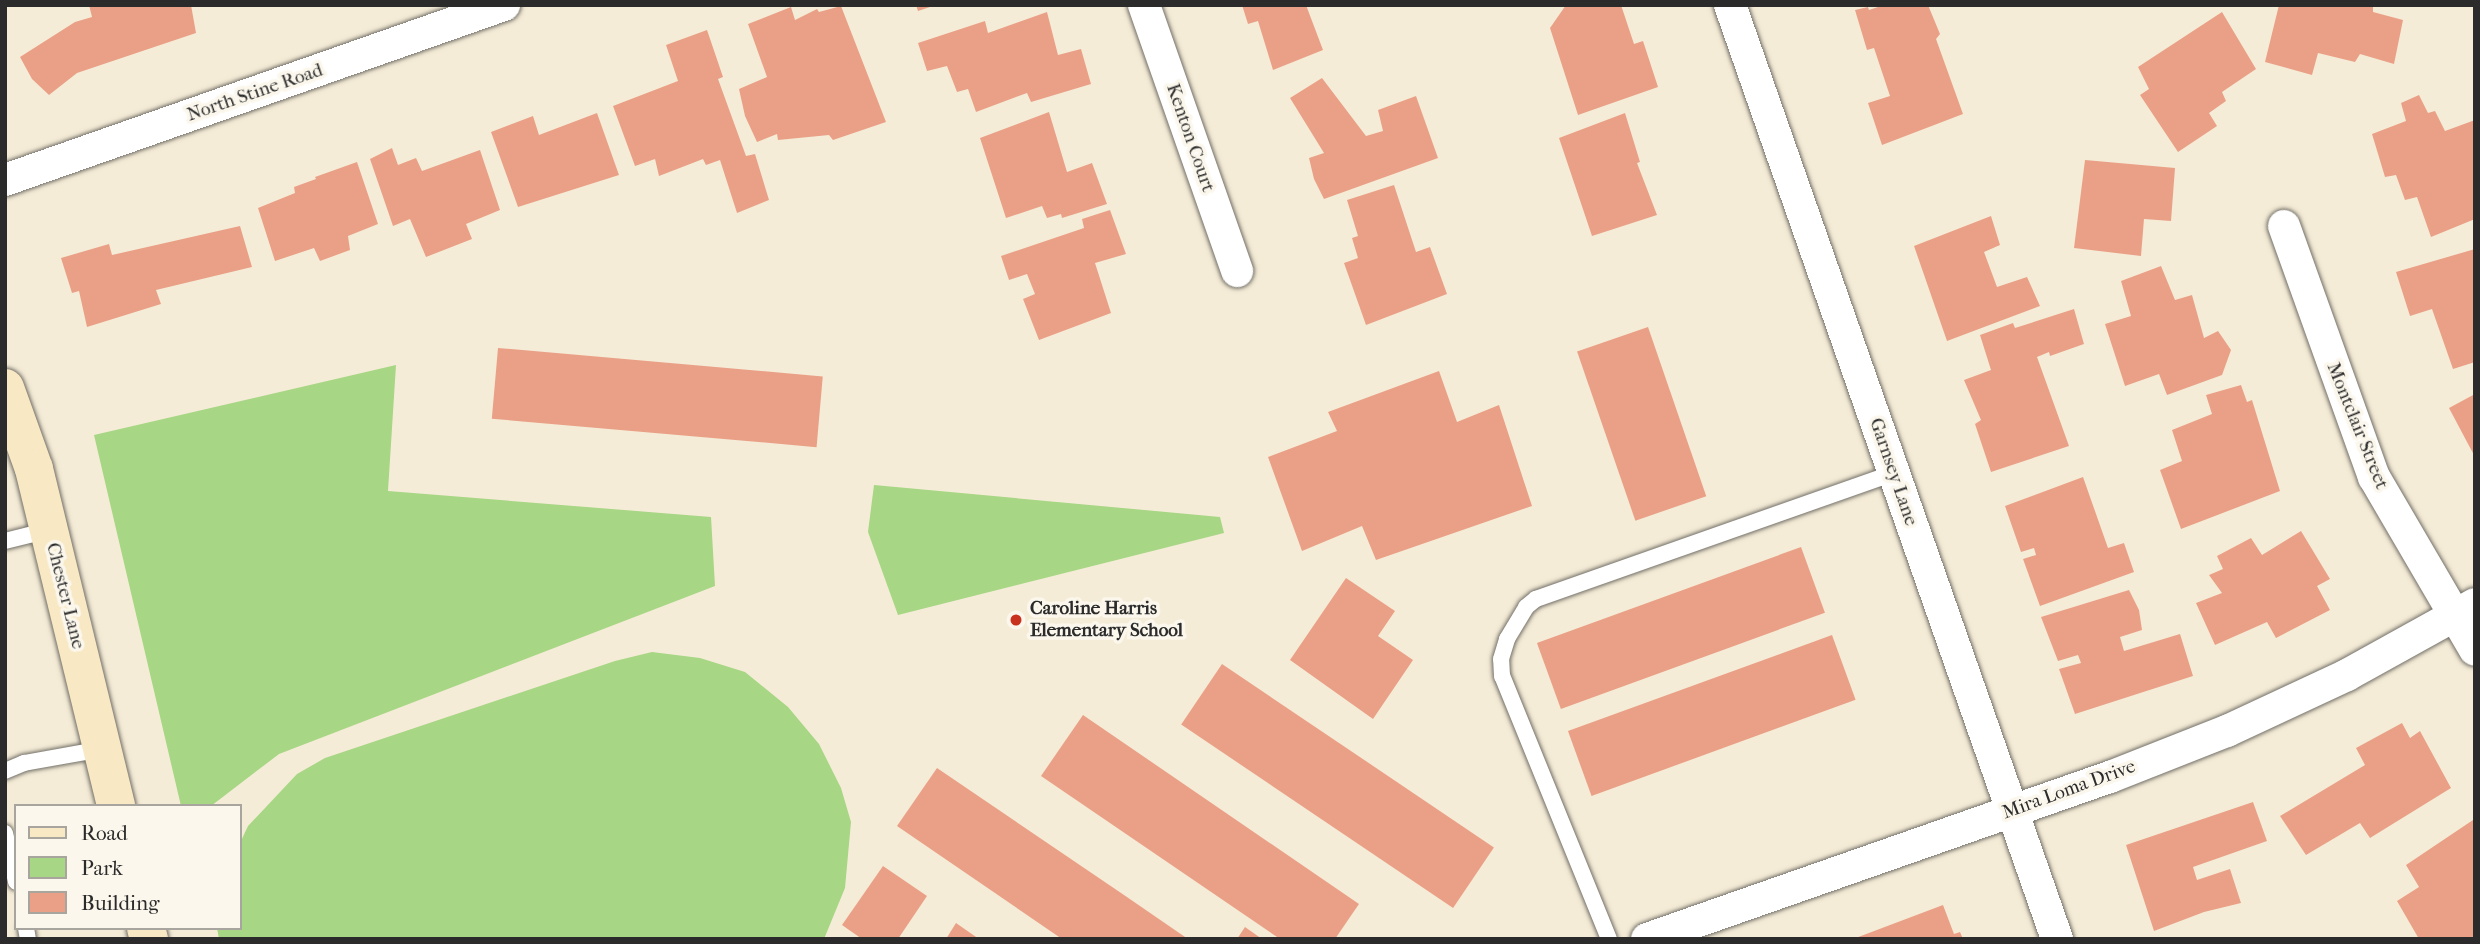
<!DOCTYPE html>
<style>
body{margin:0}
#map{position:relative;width:2480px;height:944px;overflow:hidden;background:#f5ecd7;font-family:"IM FELL French Canon",serif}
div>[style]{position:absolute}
.green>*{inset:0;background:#a7d684}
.building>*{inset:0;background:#eaa087;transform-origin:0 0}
.roads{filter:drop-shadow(0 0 2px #726f67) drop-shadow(0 0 2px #726f67)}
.lane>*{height:16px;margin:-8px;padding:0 8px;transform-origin:8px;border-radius:8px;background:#fff}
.street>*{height:32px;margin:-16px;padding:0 16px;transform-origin:16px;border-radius:16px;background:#fff}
.secondary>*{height:38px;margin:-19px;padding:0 19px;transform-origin:19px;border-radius:19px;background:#f8e8c3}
.dots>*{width:19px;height:19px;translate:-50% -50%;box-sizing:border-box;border:4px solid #fbf7ec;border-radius:50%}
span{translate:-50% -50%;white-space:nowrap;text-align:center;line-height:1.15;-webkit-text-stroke:7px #fbf7ec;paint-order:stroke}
.street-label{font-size:19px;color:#2b2b2b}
.poi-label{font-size:19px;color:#2b2b2b;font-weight:700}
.left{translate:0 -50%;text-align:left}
.frame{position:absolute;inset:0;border:7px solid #2b2b2b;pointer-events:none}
.legend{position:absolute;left:14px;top:804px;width:228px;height:126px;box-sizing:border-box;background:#fbf7ec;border:2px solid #a8a59f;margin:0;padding:9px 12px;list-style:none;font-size:21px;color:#2b2b2b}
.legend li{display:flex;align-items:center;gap:14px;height:35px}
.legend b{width:35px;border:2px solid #a8a59f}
</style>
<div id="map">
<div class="green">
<div style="clip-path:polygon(396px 365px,388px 491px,711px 517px,715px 586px,279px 754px,211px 806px,181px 806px,94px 435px)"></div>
<div style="clip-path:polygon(874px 485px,1220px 517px,1224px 533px,898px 615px,868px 532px)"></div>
<div style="clip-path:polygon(652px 652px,700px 658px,745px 672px,788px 707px,819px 744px,841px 788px,851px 822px,845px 888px,824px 939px,219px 939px,217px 928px,240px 928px,240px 843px,248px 826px,297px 774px,325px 758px,615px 661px)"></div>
</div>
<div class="building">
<div style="clip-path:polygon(89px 5px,191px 5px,196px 33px,77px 73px,49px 95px,32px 79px,20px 57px,75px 22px,92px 17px)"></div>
<div style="clip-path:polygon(916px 5px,933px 5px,933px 6px,918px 11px)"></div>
<div style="clip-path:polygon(1242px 5px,1306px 5px,1323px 50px,1273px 70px,1258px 21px,1248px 24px)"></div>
<div style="clip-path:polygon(1621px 5px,1634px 44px,1643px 41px,1658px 87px,1578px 115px,1550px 28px,1566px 5px)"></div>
<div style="clip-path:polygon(1884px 5px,1928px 5px,1940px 34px,1936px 39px,1963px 114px,1882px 145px,1868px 103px,1890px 96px,1874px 48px,1867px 50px,1855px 10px,1868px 7px,1869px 10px)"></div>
<div style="clip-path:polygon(2279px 5px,2373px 5px,2373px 12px,2403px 20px,2394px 64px,2360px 54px,2355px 62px,2318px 53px,2312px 75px,2265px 62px)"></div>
<div style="clip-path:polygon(841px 6px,886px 122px,833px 140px,829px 135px,778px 140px,777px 134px,757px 142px,745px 116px,739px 89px,767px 77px,748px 24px,791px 7px,795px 20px,817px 9px,819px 12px)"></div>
<div style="clip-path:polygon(1047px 12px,1058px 55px,1081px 49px,1091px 84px,1031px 102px,1027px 93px,976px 112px,968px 89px,957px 92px,947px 66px,927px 71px,918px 43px,985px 21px,988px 33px)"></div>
<div style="clip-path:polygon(2222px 12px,2256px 69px,2222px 92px,2226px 101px,2209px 113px,2217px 126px,2178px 152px,2140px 95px,2149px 89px,2138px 67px)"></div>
<div style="clip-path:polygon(707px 30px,723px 77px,718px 79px,746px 156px,755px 154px,769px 200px,737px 213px,720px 160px,706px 165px,703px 159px,659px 176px,655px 159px,635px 166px,613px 106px,678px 81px,666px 45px)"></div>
<div style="clip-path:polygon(1322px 78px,1366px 136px,1383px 131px,1378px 110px,1416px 96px,1438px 158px,1324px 199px,1314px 179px,1309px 158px,1324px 153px,1290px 98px)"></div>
<div style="clip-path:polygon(2419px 95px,2428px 113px,2435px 111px,2445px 131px,2475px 120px,2475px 219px,2431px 237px,2417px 197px,2405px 200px,2396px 175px,2385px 177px,2372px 134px,2406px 121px,2401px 103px)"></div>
<div style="clip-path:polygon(1049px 112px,1067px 172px,1092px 163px,1107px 204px,1062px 218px,1061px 214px,1047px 218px,1042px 206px,1006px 218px,980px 138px)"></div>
<div style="clip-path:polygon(597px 113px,619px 175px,518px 207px,491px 132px,533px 116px,539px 135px)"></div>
<div style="clip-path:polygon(1625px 113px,1640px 162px,1637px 163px,1657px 215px,1592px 236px,1559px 138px)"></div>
<div style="clip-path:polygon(392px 148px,398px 165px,416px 158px,422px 171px,480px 150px,500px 210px,466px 224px,472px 239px,426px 257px,410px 219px,393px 226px,370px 159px)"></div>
<div style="clip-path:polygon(2085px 160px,2175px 168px,2171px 221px,2144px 219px,2141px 256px,2074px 248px)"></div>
<div style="clip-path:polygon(357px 162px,378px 224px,348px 236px,350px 250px,320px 261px,314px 248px,275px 261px,258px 208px,295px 193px,294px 187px,316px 179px,315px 177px)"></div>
<div style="clip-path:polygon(1394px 185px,1416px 252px,1430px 247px,1447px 294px,1366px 325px,1344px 263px,1358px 258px,1352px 238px,1358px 236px,1347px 200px)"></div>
<div style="clip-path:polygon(1110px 210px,1126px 254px,1095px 263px,1111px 313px,1039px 340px,1023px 299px,1035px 294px,1027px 274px,1009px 280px,1001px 256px,1084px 228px,1082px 219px)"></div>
<div style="clip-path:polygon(1991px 216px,2000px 245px,1984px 252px,1997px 287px,2027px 277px,2040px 306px,1947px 341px,1914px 246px)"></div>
<div style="clip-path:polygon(240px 226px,252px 267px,156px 290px,161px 304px,87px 327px,79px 291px,72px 293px,61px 258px,109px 244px,112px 255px)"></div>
<div style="clip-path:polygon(2475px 249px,2475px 362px,2453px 369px,2432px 309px,2410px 316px,2396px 272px)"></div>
<div style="clip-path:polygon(2161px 266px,2175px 300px,2192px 295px,2204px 338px,2218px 331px,2231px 350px,2222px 375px,2167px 395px,2159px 374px,2125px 386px,2105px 324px,2131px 316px,2121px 281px)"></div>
<div style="clip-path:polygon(2074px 309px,2084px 344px,2050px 356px,2049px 352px,2037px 357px,2069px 446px,1991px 472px,1975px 424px,1981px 420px,1964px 380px,1991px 370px,1980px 335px,2013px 323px,2015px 328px)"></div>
<div style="left:1648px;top:327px;width:179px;height:75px;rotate:71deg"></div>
<div style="left:498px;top:348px;width:326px;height:71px;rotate:5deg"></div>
<div style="clip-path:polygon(1439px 371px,1457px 422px,1499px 405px,1532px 506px,1376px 560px,1362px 526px,1302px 551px,1268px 457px,1337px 431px,1328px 412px)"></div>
<div style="clip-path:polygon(2241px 385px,2247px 402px,2252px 400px,2280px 491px,2181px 529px,2160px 470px,2182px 461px,2172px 430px,2212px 414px,2206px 395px)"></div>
<div style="clip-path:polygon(2475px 394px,2475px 457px,2449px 408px)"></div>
<div style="clip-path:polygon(2083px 477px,2108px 548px,2124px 543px,2134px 572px,2040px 606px,2023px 559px,2036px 555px,2034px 548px,2021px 552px,2005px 506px)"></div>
<div style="clip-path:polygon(2301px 531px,2330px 579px,2317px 586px,2330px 610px,2276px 638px,2267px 622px,2215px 645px,2196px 603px,2222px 593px,2209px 575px,2223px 569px,2217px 556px,2251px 538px,2262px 555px)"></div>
<div style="left:1801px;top:547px;width:70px;height:281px;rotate:70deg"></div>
<div style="clip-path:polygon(1346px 578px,1395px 611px,1378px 636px,1413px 660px,1373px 719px,1290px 660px)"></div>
<div style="clip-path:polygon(2129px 590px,2139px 610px,2142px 630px,2120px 637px,2124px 651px,2180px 634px,2193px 676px,2075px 714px,2059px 669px,2081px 663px,2078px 655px,2058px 661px,2041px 617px)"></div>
<div style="left:1832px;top:635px;width:69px;height:281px;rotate:70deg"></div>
<div style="left:1222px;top:664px;width:328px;height:73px;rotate:34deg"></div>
<div style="clip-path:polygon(1083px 715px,1359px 904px,1335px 939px,1280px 939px,1041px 776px)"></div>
<div style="clip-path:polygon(2402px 723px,2410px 738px,2420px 731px,2451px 788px,2370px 838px,2360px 823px,2306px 855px,2280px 816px,2365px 765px,2356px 748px)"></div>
<div style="clip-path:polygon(937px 768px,1124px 895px,1188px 939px,1062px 939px,897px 826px)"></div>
<div style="clip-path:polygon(2253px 802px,2267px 841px,2193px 867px,2197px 880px,2230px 869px,2241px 903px,2204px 912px,2154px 931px,2126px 845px)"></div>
<div style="clip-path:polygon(2473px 820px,2475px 939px,2419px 939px,2397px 901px,2419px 887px,2406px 865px)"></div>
<div style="clip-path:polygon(883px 866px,927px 896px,898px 939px,862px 939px,842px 925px)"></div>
<div style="clip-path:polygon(1943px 905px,1954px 934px,1960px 932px,1963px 939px,1853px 939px)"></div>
<div style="clip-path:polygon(956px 923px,979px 939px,946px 939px)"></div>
<div style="clip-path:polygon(1245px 927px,1262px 939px,1237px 939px)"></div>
</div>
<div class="roads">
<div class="lane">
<div style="left:5px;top:541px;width:45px;rotate:-14deg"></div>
<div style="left:5px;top:771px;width:21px;rotate:-23deg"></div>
<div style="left:24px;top:763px;width:79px;rotate:-10.2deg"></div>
<div style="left:5px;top:833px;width:50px;rotate:77.3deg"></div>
<div style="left:26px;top:928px;width:11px;rotate:80deg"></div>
<div style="left:1609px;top:939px;width:284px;rotate:-112.1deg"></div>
<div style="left:1502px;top:676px;width:17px;rotate:-93deg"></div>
<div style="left:1501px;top:659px;width:21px;rotate:-73deg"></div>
<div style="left:1507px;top:639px;width:37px;rotate:-59deg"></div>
<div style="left:1526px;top:607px;width:13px;rotate:-39deg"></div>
<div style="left:1536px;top:599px;width:380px;rotate:-19.4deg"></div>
</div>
<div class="street">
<div style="left:1144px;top:5px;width:282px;rotate:70.7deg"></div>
<div style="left:1730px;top:5px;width:990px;rotate:70.7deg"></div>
<div style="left:5px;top:180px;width:529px;rotate:-19.33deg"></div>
<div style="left:2284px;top:226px;width:267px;rotate:70.3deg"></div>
<div style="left:2374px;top:477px;width:200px;rotate:59.7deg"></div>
<div style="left:1647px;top:939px;width:491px;rotate:-19.3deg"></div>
<div style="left:2110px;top:777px;width:126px;rotate:-21.5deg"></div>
<div style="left:2227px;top:731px;width:132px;rotate:-25deg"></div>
<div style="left:2347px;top:675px;width:146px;rotate:-29deg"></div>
</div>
<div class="secondary">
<div style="left:5px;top:388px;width:86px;rotate:70.3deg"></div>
<div style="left:34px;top:469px;width:347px;rotate:76.3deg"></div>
<div style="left:146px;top:928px;width:11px;rotate:75deg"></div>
</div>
</div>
<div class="dots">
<div style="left:1016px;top:620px;background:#c8321e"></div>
</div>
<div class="street-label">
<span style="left:255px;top:93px;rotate:-19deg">North Stine Road</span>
<span style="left:1190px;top:138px;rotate:71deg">Kenton Court</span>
<span style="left:2357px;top:426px;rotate:68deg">Montclair Street</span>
<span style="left:1893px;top:472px;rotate:71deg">Garnsey Lane</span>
<span style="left:65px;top:596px;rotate:76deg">Chester Lane</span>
<span style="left:2069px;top:790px;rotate:-20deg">Mira Loma Drive</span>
</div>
<div class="poi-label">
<span class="left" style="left:1030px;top:620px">Caroline Harris<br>Elementary School</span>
</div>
<div class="frame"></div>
<ul class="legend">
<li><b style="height:9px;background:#f8e8c3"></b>Road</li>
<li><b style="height:19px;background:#a7d684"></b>Park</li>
<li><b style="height:19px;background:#eaa087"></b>Building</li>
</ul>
</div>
